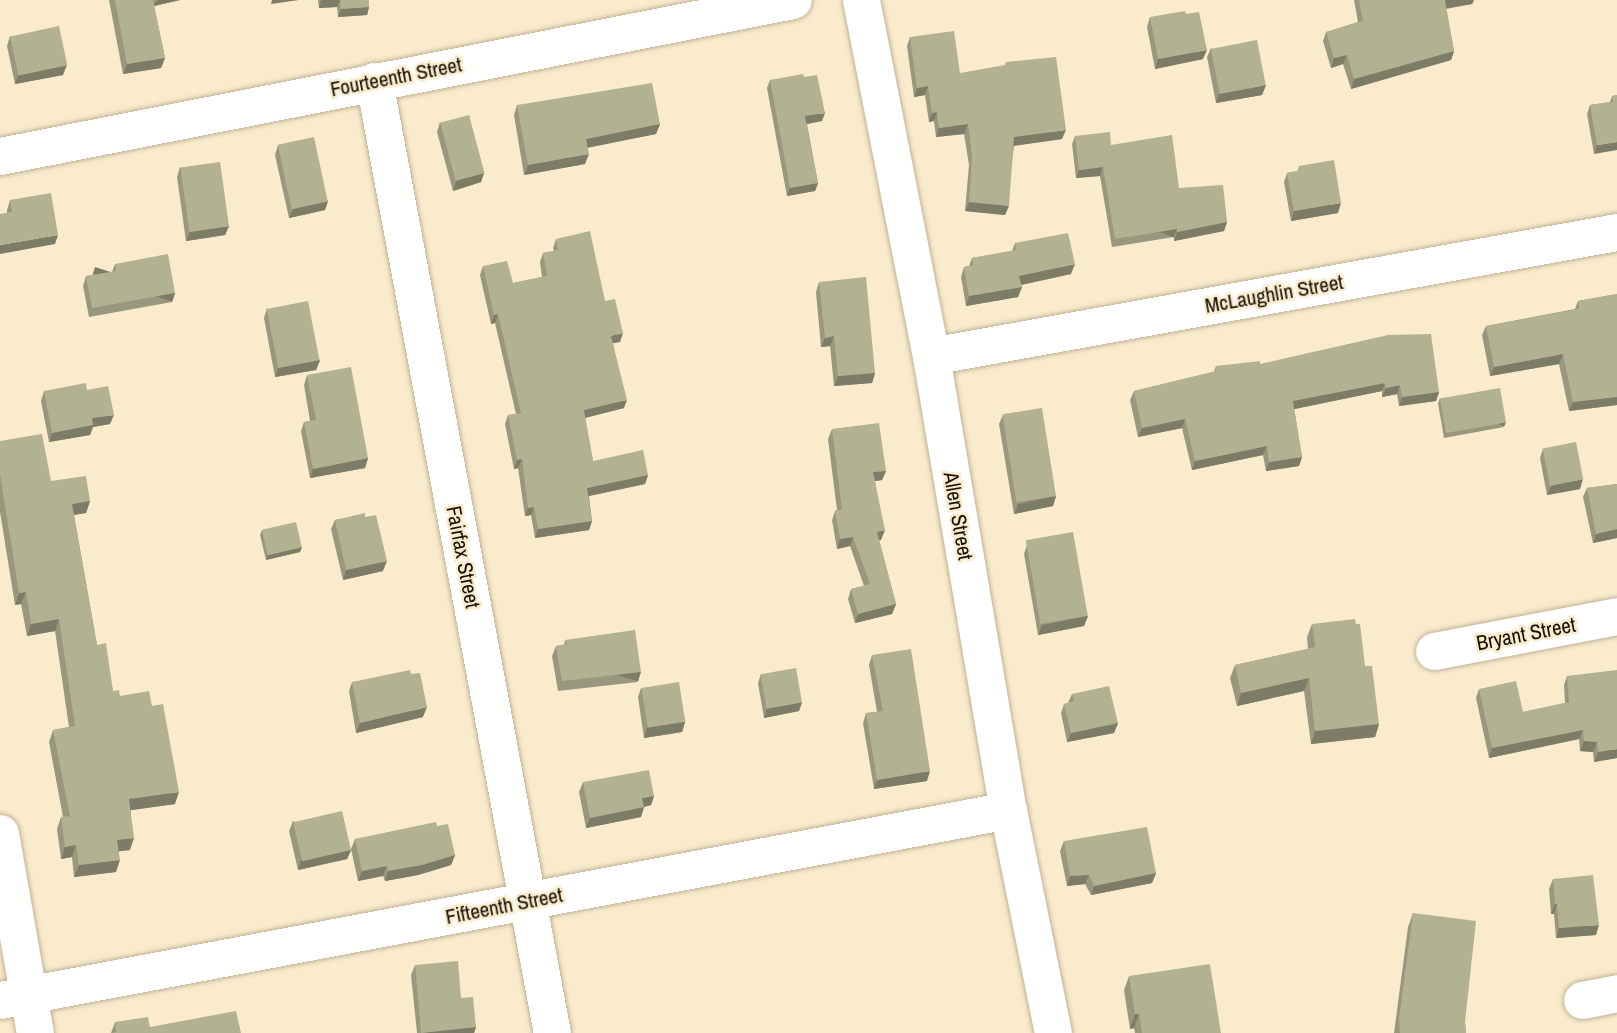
<!DOCTYPE html>
<style>
body{margin:0}
#map{position:relative;width:1617px;height:1033px;overflow:hidden;background:#faebcd;font-family:"Archivo Narrow",sans-serif}
div>[style]{position:absolute}
.roads{filter:drop-shadow(0 0 2px #c0b295) drop-shadow(0 0 2px #c0b295)}
.minor>*{height:37px;margin:-18.5px;padding:0 18.5px;transform-origin:18.5px;border-radius:18.5px;background:#fff}
.wall>*{inset:0;background:#99987e}
.shaded-wall>*{inset:0;background:#7d7c66;transform-origin:0 0}
.building>*{inset:0;background:#b2b192;transform-origin:0 0}
span{translate:-50% -50%;white-space:nowrap;text-align:center;line-height:1.15;-webkit-text-stroke:5px #faebcd;paint-order:stroke}
.street-label{font-size:21px;color:#161107}
</style>
<div id="map">
<div class="roads">
<div class="minor">
<div style="left:861px;top:0;width:363px;rotate:78.9deg"></div>
<div style="left:931px;top:356px;width:460px;rotate:80.4deg"></div>
<div style="left:1008px;top:810px;width:227px;rotate:78.6deg"></div>
<div style="left:374px;top:81px;width:968px;rotate:79.41deg"></div>
<div style="left:0;top:156px;width:808px;rotate:-11.13deg"></div>
<div style="left:931px;top:356px;width:697px;rotate:-10.25deg"></div>
<div style="left:1434px;top:651px;width:186px;rotate:-10.8deg"></div>
<div style="left:0;top:833px;width:203px;rotate:80.1deg"></div>
<div style="left:0;top:1000px;width:1026px;rotate:-10.67deg"></div>
<div style="left:1582px;top:1000px;width:36px;rotate:-11deg"></div>
</div>
</div>
<div class="wall">
<div style="clip-path:polygon(109px 0,180px 0,154px 6px,165px 58px,161px 68px,123px 74px)"></div>
<div style="clip-path:polygon(318px 0,369px 0,369px 7px,367px 15px,338px 17px,337px 7px,319px 8px)"></div>
<div style="clip-path:polygon(1354px 0,1474px 0,1472px 4px,1446px 9px,1454px 51px,1451px 60px,1351px 89px,1343px 64px,1331px 68px,1323px 41px,1326px 32px,1358px 22px)"></div>
<div style="clip-path:polygon(1150px 17px,1203px 59px,1155px 69px,1147px 27px)"></div>
<div style="clip-path:polygon(10px 36px,63px 75px,15px 84px,7px 46px)"></div>
<div style="clip-path:polygon(910px 37px,960px 73px,1062px 139px,1014px 146px,1005px 215px,965px 211px,969px 165px,964px 134px,936px 137px,934px 121px,929px 122px,925px 95px,914px 97px,907px 46px)"></div>
<div style="clip-path:polygon(1211px 48px,1266px 85px,1262px 95px,1216px 103px,1207px 57px)"></div>
<div style="clip-path:polygon(804px 77px,822px 121px,807px 124px,818px 183px,815px 191px,787px 196px,767px 88px,770px 80px)"></div>
<div style="clip-path:polygon(1617px 95px,1594px 154px,1587px 114px,1590px 105px,1610px 102px,1612px 96px)"></div>
<div style="clip-path:polygon(517px 105px,660px 124px,656px 134px,588px 147px,585px 164px,524px 175px,514px 115px)"></div>
<div style="clip-path:polygon(440px 122px,484px 173px,481px 182px,453px 191px,437px 132px)"></div>
<div style="clip-path:polygon(1075px 136px,1111px 145px,1179px 188px,1227px 222px,1224px 231px,1174px 241px,1174px 237px,1112px 247px,1100px 176px,1076px 178px,1072px 144px)"></div>
<div style="clip-path:polygon(278px 145px,328px 201px,325px 210px,289px 218px,275px 155px)"></div>
<div style="clip-path:polygon(1299px 166px,1338px 213px,1291px 221px,1284px 182px,1287px 173px,1298px 171px)"></div>
<div style="clip-path:polygon(180px 167px,229px 226px,225px 235px,186px 241px,177px 177px)"></div>
<div style="clip-path:polygon(10px 200px,55px 244px,7px 213px,7px 210px)"></div>
<div style="clip-path:polygon(556px 239px,605px 301px,620px 342px,613px 343px,624px 408px,585px 418px,593px 461px,648px 475px,645px 484px,589px 496px,592px 521px,589px 530px,535px 538px,531px 515px,525px 516px,518px 468px,514px 469px,505px 424px,508px 415px,516px 414px,495px 323px,491px 324px,480px 275px,483px 266px,513px 283px,542px 277px,540px 262px,543px 253px,554px 251px,553px 248px)"></div>
<div style="clip-path:polygon(1015px 243px,1071px 274px,1021px 285px,1022px 287px,1018px 297px,966px 306px,961px 277px,964px 267px,969px 266px,972px 258px,1012px 251px)"></div>
<div style="clip-path:polygon(115px 264px,175px 293px,172px 302px,89px 317px,83px 286px,86px 276px,112px 272px)"></div>
<div style="clip-path:polygon(819px 282px,875px 373px,872px 383px,834px 386px,830px 346px,821px 347px,816px 292px)"></div>
<div style="clip-path:polygon(1617px 294px,1617px 405px,1569px 411px,1559px 364px,1490px 376px,1482px 335px,1486px 326px,1575px 309px,1578px 301px)"></div>
<div style="clip-path:polygon(267px 308px,320px 360px,316px 370px,275px 377px,264px 318px)"></div>
<div style="clip-path:polygon(1260px 364px,1439px 392px,1436px 401px,1399px 406px,1397px 394px,1382px 397px,1382px 391px,1294px 409px,1302px 457px,1299px 466px,1266px 471px,1263px 455px,1192px 470px,1182px 428px,1138px 437px,1130px 400px,1134px 391px,1214px 372px,1216px 366px)"></div>
<div style="clip-path:polygon(307px 375px,368px 458px,365px 468px,310px 478px,301px 431px,304px 422px,310px 421px,304px 385px)"></div>
<div style="clip-path:polygon(87px 390px,110px 424px,93px 427px,90px 435px,49px 442px,41px 401px,44px 391px)"></div>
<div style="clip-path:polygon(1440px 398px,1504px 427px,1444px 438px,1438px 403px)"></div>
<div style="clip-path:polygon(1003px 415px,1056px 496px,1053px 506px,1014px 514px,999px 424px)"></div>
<div style="clip-path:polygon(832px 429px,886px 471px,882px 480px,875px 481px,881px 540px,879px 540px,896px 604px,892px 614px,855px 623px,848px 599px,851px 589px,864px 586px,850px 546px,837px 549px,832px 520px,835px 511px,837px 510px,828px 439px)"></div>
<div style="clip-path:polygon(0 441px,51px 481px,90px 501px,86px 513px,74px 515px,97px 645px,113px 691px,120px 696px,152px 706px,175px 804px,131px 810px,130px 850px,119px 851px,116px 872px,74px 877px,72px 857px,61px 859px,57px 829px,61px 817px,63px 817px,49px 742px,53px 730px,69px 727px,55px 631px,27px 636px,21px 604px,15px 605px,0 512px)"></div>
<div style="clip-path:polygon(1543px 449px,1580px 489px,1547px 495px,1540px 458px)"></div>
<div style="clip-path:polygon(1617px 484px,1617px 538px,1593px 543px,1583px 497px,1587px 488px)"></div>
<div style="clip-path:polygon(365px 517px,383px 571px,343px 580px,331px 529px,335px 520px)"></div>
<div style="clip-path:polygon(262px 530px,302px 547px,300px 552px,266px 560px,260px 535px)"></div>
<div style="clip-path:polygon(1027px 545px,1088px 616px,1084px 626px,1038px 635px,1024px 554px)"></div>
<div style="clip-path:polygon(1312px 624px,1365px 666px,1379px 724px,1375px 737px,1311px 744px,1304px 691px,1237px 706px,1230px 678px,1235px 665px,1308px 649px,1307px 637px)"></div>
<div style="clip-path:polygon(565px 640px,638px 682px,558px 691px,552px 656px,556px 646px,564px 645px)"></div>
<div style="clip-path:polygon(872px 655px,927px 781px,874px 789px,863px 723px,866px 713px,877px 712px,869px 665px)"></div>
<div style="clip-path:polygon(761px 674px,802px 702px,799px 711px,764px 718px,758px 683px)"></div>
<div style="clip-path:polygon(1567px 676px,1617px 758px,1594px 762px,1593px 752px,1580px 751px,1579px 739px,1489px 758px,1476px 698px,1479px 689px,1523px 712px,1565px 703px,1564px 685px)"></div>
<div style="clip-path:polygon(352px 682px,423px 717px,356px 733px,349px 691px)"></div>
<div style="clip-path:polygon(641px 688px,685px 722px,682px 732px,644px 738px,638px 697px)"></div>
<div style="clip-path:polygon(1072px 694px,1118px 723px,1114px 733px,1067px 742px,1061px 713px,1064px 704px,1068px 703px)"></div>
<div style="clip-path:polygon(583px 782px,654px 796px,651px 805px,644px 807px,641px 817px,586px 828px,579px 792px)"></div>
<div style="clip-path:polygon(293px 821px,351px 850px,347px 859px,298px 870px,289px 831px)"></div>
<div style="clip-path:polygon(437px 826px,455px 855px,451px 865px,418px 875px,385px 881px,383px 876px,358px 881px,351px 849px,355px 839px)"></div>
<div style="clip-path:polygon(1064px 841px,1156px 873px,1152px 883px,1091px 895px,1085px 884px,1067px 886px,1060px 851px)"></div>
<div style="clip-path:polygon(1553px 879px,1596px 935px,1556px 938px,1554px 914px,1551px 914px,1549px 889px)"></div>
<div style="clip-path:polygon(1413px 913px,1465px 1022px,1466px 1033px,1394px 1033px,1408px 927px)"></div>
<div style="clip-path:polygon(415px 965px,461px 998px,476px 1027px,474px 1033px,417px 1033px,411px 975px)"></div>
<div style="clip-path:polygon(1129px 976px,1221px 1033px,1135px 1033px,1134px 1028px,1130px 1029px,1124px 990px)"></div>
<div style="clip-path:polygon(115px 1022px,150px 1027px,241px 1033px,111px 1033px)"></div>
</div>
<div class="shaded-wall">
<div style="clip-path:polygon(160px 0,180px 0,154px 6px,156px 1px)"></div>
<div style="clip-path:polygon(272px 0,299px 0,271px 4px)"></div>
<div style="clip-path:polygon(321px 0,340px 0,337px 7px,319px 8px)"></div>
<div style="clip-path:polygon(1444px 0,1474px 0,1472px 4px,1441px 9px)"></div>
<div style="clip-path:polygon(369px 7px,367px 15px,338px 17px,341px 9px)"></div>
<div style="clip-path:polygon(1207px 50px,1203px 59px,1155px 69px,1158px 59px)"></div>
<div style="clip-path:polygon(1454px 51px,1451px 60px,1351px 89px,1354px 79px)"></div>
<div style="clip-path:polygon(1347px 55px,1343px 64px,1331px 68px,1334px 58px)"></div>
<div style="clip-path:polygon(165px 58px,161px 68px,123px 74px,127px 64px)"></div>
<div style="clip-path:polygon(67px 65px,63px 75px,15px 84px,18px 75px)"></div>
<div style="clip-path:polygon(1266px 85px,1262px 95px,1216px 103px,1219px 93px)"></div>
<div style="clip-path:polygon(928px 86px,925px 95px,914px 97px,917px 88px)"></div>
<div style="clip-path:polygon(937px 112px,934px 121px,929px 122px,932px 113px)"></div>
<div style="clip-path:polygon(825px 113px,822px 121px,802px 125px,805px 116px)"></div>
<div style="clip-path:polygon(660px 124px,656px 134px,582px 149px,586px 139px)"></div>
<div style="clip-path:polygon(968px 124px,964px 134px,936px 137px,939px 128px)"></div>
<div style="clip-path:polygon(1066px 130px,1062px 139px,1011px 146px,1014px 137px)"></div>
<div style="clip-path:polygon(1617px 142px,1617px 150px,1594px 154px,1597px 145px)"></div>
<div style="clip-path:polygon(589px 154px,585px 164px,524px 175px,528px 165px)"></div>
<div style="clip-path:polygon(1103px 167px,1100px 176px,1076px 178px,1079px 170px)"></div>
<div style="clip-path:polygon(484px 173px,481px 182px,453px 191px,456px 181px)"></div>
<div style="clip-path:polygon(818px 183px,815px 191px,787px 196px,790px 188px)"></div>
<div style="clip-path:polygon(328px 201px,325px 210px,289px 218px,293px 209px)"></div>
<div style="clip-path:polygon(969px 202px,1009px 206px,1005px 215px,965px 211px)"></div>
<div style="clip-path:polygon(1341px 203px,1338px 213px,1291px 221px,1294px 211px)"></div>
<div style="clip-path:polygon(1227px 222px,1224px 231px,1174px 241px,1177px 232px)"></div>
<div style="clip-path:polygon(229px 226px,225px 235px,186px 241px,190px 232px)"></div>
<div style="left:1177px;top:229px;width:9px;height:63px;rotate:111deg"></div>
<div style="clip-path:polygon(58px 235px,55px 244px,0 254px,0 245px)"></div>
<div style="clip-path:polygon(1075px 264px,1071px 274px,1016px 286px,1019px 276px)"></div>
<div style="clip-path:polygon(1022px 287px,1018px 297px,966px 306px,969px 296px)"></div>
<div style="left:175px;top:293px;width:9px;height:84px;rotate:108deg"></div>
<div style="clip-path:polygon(498px 314px,495px 323px,491px 324px,494px 315px)"></div>
<div style="clip-path:polygon(623px 333px,620px 342px,608px 344px,611px 336px)"></div>
<div style="clip-path:polygon(834px 336px,830px 346px,821px 347px,825px 338px)"></div>
<div style="clip-path:polygon(1563px 354px,1559px 364px,1490px 376px,1494px 367px)"></div>
<div style="clip-path:polygon(320px 360px,316px 370px,275px 377px,278px 368px)"></div>
<div style="clip-path:polygon(875px 373px,872px 383px,834px 386px,838px 376px)"></div>
<div style="clip-path:polygon(1385px 383px,1382px 391px,1290px 410px,1293px 401px)"></div>
<div style="clip-path:polygon(1400px 385px,1397px 394px,1382px 397px,1386px 388px)"></div>
<div style="clip-path:polygon(1439px 392px,1436px 401px,1399px 406px,1402px 397px)"></div>
<div style="clip-path:polygon(1617px 397px,1617px 405px,1569px 411px,1573px 402px)"></div>
<div style="clip-path:polygon(627px 400px,624px 408px,580px 419px,584px 410px)"></div>
<div style="clip-path:polygon(114px 415px,110px 424px,93px 427px,90px 435px,49px 442px,52px 433px,92px 418px)"></div>
<div style="clip-path:polygon(1185px 419px,1182px 428px,1138px 437px,1142px 428px)"></div>
<div style="left:1506px;top:422px;width:5px;height:61px;rotate:112deg"></div>
<div style="clip-path:polygon(1267px 446px,1263px 455px,1192px 470px,1195px 461px)"></div>
<div style="clip-path:polygon(1302px 457px,1299px 466px,1266px 471px,1269px 462px)"></div>
<div style="clip-path:polygon(368px 458px,365px 468px,310px 478px,313px 469px)"></div>
<div style="clip-path:polygon(522px 459px,518px 468px,514px 469px,517px 460px)"></div>
<div style="clip-path:polygon(886px 471px,882px 480px,869px 482px,873px 472px)"></div>
<div style="clip-path:polygon(648px 475px,645px 484px,584px 497px,587px 488px)"></div>
<div style="clip-path:polygon(1583px 479px,1580px 489px,1547px 495px,1551px 486px)"></div>
<div style="clip-path:polygon(1056px 496px,1053px 506px,1014px 514px,1018px 504px)"></div>
<div style="clip-path:polygon(90px 501px,86px 513px,67px 516px,72px 504px)"></div>
<div style="clip-path:polygon(534px 507px,531px 515px,525px 516px,528px 508px)"></div>
<div style="clip-path:polygon(592px 521px,589px 530px,535px 538px,538px 529px)"></div>
<div style="clip-path:polygon(1617px 529px,1617px 538px,1593px 543px,1596px 534px)"></div>
<div style="clip-path:polygon(885px 530px,881px 540px,873px 542px,877px 532px)"></div>
<div style="clip-path:polygon(853px 537px,850px 546px,837px 549px,840px 539px)"></div>
<div style="clip-path:polygon(302px 547px,300px 552px,266px 560px,268px 555px)"></div>
<div style="clip-path:polygon(387px 561px,383px 571px,343px 580px,346px 570px)"></div>
<div style="clip-path:polygon(26px 592px,21px 604px,15px 605px,19px 593px)"></div>
<div style="clip-path:polygon(896px 604px,892px 614px,855px 623px,858px 614px)"></div>
<div style="clip-path:polygon(1088px 616px,1084px 626px,1038px 635px,1042px 625px)"></div>
<div style="clip-path:polygon(59px 619px,55px 631px,27px 636px,31px 624px)"></div>
<div style="left:641px;top:672px;width:10px;height:80px;rotate:107deg"></div>
<div style="clip-path:polygon(1309px 678px,1304px 691px,1237px 706px,1241px 693px)"></div>
<div style="clip-path:polygon(802px 702px,799px 711px,764px 718px,767px 708px)"></div>
<div style="clip-path:polygon(427px 707px,423px 717px,356px 733px,360px 723px)"></div>
<div style="clip-path:polygon(685px 722px,682px 732px,644px 738px,647px 728px)"></div>
<div style="clip-path:polygon(1118px 723px,1114px 733px,1067px 742px,1071px 733px)"></div>
<div style="clip-path:polygon(1379px 724px,1375px 737px,1311px 744px,1315px 731px)"></div>
<div style="clip-path:polygon(1583px 730px,1579px 739px,1489px 758px,1492px 748px)"></div>
<div style="clip-path:polygon(1584px 741px,1597px 742px,1593px 752px,1580px 751px)"></div>
<div style="clip-path:polygon(1617px 749px,1617px 758px,1594px 762px,1598px 752px)"></div>
<div style="clip-path:polygon(930px 771px,927px 781px,874px 789px,877px 780px)"></div>
<div style="clip-path:polygon(179px 792px,175px 804px,125px 811px,129px 799px)"></div>
<div style="clip-path:polygon(654px 796px,651px 805px,639px 808px,642px 798px)"></div>
<div style="clip-path:polygon(644px 807px,641px 817px,586px 828px,590px 818px)"></div>
<div style="clip-path:polygon(134px 838px,130px 850px,113px 852px,117px 840px)"></div>
<div style="clip-path:polygon(76px 845px,72px 857px,61px 859px,65px 847px)"></div>
<div style="clip-path:polygon(351px 850px,347px 859px,298px 870px,301px 860px)"></div>
<div style="clip-path:polygon(455px 855px,451px 865px,418px 875px,385px 881px,388px 871px)"></div>
<div style="clip-path:polygon(120px 860px,116px 872px,74px 877px,79px 865px)"></div>
<div style="clip-path:polygon(387px 866px,383px 876px,358px 881px,362px 871px)"></div>
<div style="clip-path:polygon(1156px 873px,1152px 883px,1091px 895px,1094px 886px)"></div>
<div style="clip-path:polygon(1089px 875px,1085px 884px,1067px 886px,1070px 876px)"></div>
<div style="clip-path:polygon(1555px 904px,1557px 904px,1554px 914px,1551px 914px)"></div>
<div style="clip-path:polygon(1599px 925px,1596px 935px,1556px 938px,1559px 928px)"></div>
<div style="clip-path:polygon(1135px 1014px,1139px 1014px,1134px 1028px,1130px 1029px)"></div>
<div style="clip-path:polygon(476px 1027px,474px 1033px,421px 1033px)"></div>
</div>
<div class="building">
<div style="clip-path:polygon(115px 0,153px 0,165px 58px,127px 64px)"></div>
<div style="clip-path:polygon(340px 0,369px 0,369px 7px,341px 9px)"></div>
<div style="clip-path:polygon(1359px 0,1445px 0,1454px 51px,1354px 79px,1347px 55px,1334px 58px,1326px 32px,1363px 21px)"></div>
<div style="clip-path:polygon(1185px 11px,1186px 14px,1199px 12px,1207px 50px,1158px 59px,1150px 17px)"></div>
<div style="left:59px;top:26px;width:40px;height:50px;rotate:78deg"></div>
<div style="clip-path:polygon(954px 31px,960px 73px,1005px 65px,1006px 62px,1056px 57px,1066px 130px,1014px 137px,1009px 206px,969px 202px,972px 156px,968px 124px,939px 128px,937px 112px,932px 113px,928px 86px,917px 88px,910px 37px)"></div>
<div style="left:1257px;top:40px;width:46px;height:47px;rotate:79deg"></div>
<div style="clip-path:polygon(803px 74px,804px 77px,817px 75px,825px 113px,805px 116px,818px 183px,790px 188px,770px 80px)"></div>
<div style="clip-path:polygon(652px 83px,660px 124px,586px 139px,589px 154px,528px 165px,517px 105px)"></div>
<div style="clip-path:polygon(1617px 95px,1617px 142px,1597px 145px,1590px 105px,1613px 102px,1612px 96px)"></div>
<div style="left:469px;top:115px;width:60px;height:30px;rotate:75deg"></div>
<div style="clip-path:polygon(1110px 132px,1111px 145px,1172px 135px,1179px 188px,1223px 185px,1227px 222px,1177px 232px,1177px 229px,1115px 239px,1103px 167px,1079px 170px,1075px 136px)"></div>
<div style="left:314px;top:137px;width:66px;height:37px;rotate:78deg"></div>
<div style="clip-path:polygon(1334px 160px,1341px 203px,1294px 211px,1287px 173px,1300px 170px,1299px 166px)"></div>
<div style="left:220px;top:162px;width:65px;height:40px;rotate:82deg"></div>
<div style="clip-path:polygon(51px 193px,58px 235px,0 245px,0 214px,12px 212px,10px 200px)"></div>
<div style="clip-path:polygon(590px 231px,605px 301px,615px 299px,623px 333px,611px 336px,627px 400px,584px 410px,593px 461px,643px 450px,648px 475px,587px 488px,592px 521px,538px 529px,534px 507px,528px 508px,522px 459px,517px 460px,508px 415px,521px 413px,498px 314px,494px 315px,483px 266px,507px 261px,513px 283px,547px 276px,543px 253px,558px 250px,556px 239px)"></div>
<div style="clip-path:polygon(1068px 233px,1075px 264px,1019px 276px,1022px 287px,969px 296px,964px 267px,973px 265px,972px 258px,1016px 250px,1015px 243px)"></div>
<div style="clip-path:polygon(168px 254px,175px 293px,92px 308px,86px 276px,116px 271px,115px 264px)"></div>
<div style="clip-path:polygon(866px 277px,875px 373px,838px 376px,834px 336px,825px 338px,819px 282px)"></div>
<div style="clip-path:polygon(1617px 294px,1617px 397px,1573px 402px,1563px 354px,1494px 367px,1486px 326px,1579px 309px,1578px 301px)"></div>
<div style="left:308px;top:301px;width:60px;height:42px;rotate:79deg"></div>
<div style="clip-path:polygon(1431px 334px,1439px 392px,1402px 397px,1400px 385px,1386px 388px,1385px 383px,1293px 401px,1302px 457px,1269px 462px,1267px 446px,1195px 461px,1185px 419px,1142px 428px,1134px 391px,1216px 371px,1216px 366px,1260px 361px,1260px 364px,1388px 335px)"></div>
<div style="clip-path:polygon(351px 367px,368px 458px,313px 469px,304px 422px,316px 420px,307px 375px)"></div>
<div style="clip-path:polygon(86px 383px,87px 390px,108px 386px,114px 415px,92px 418px,93px 425px,52px 433px,44px 391px)"></div>
<div style="left:1500px;top:388px;width:35px;height:61px;rotate:80deg"></div>
<div style="left:1042px;top:408px;width:89px;height:40px;rotate:81deg"></div>
<div style="clip-path:polygon(879px 423px,886px 471px,873px 472px,885px 530px,877px 532px,896px 604px,858px 614px,851px 589px,870px 584px,853px 537px,840px 539px,835px 511px,842px 509px,832px 429px)"></div>
<div style="clip-path:polygon(42px 434px,51px 481px,86px 476px,90px 501px,72px 504px,97px 645px,106px 643px,113px 691px,119px 690px,120px 696px,149px 691px,152px 706px,163px 704px,179px 792px,129px 799px,134px 838px,117px 840px,120px 860px,79px 865px,76px 845px,65px 847px,61px 817px,70px 816px,53px 730px,75px 726px,59px 619px,31px 624px,26px 592px,19px 593px,0 474px,0 441px)"></div>
<div style="left:1576px;top:442px;width:38px;height:34px;rotate:79deg"></div>
<div style="clip-path:polygon(1617px 484px,1617px 529px,1596px 534px,1587px 488px)"></div>
<div style="clip-path:polygon(365px 513px,365px 517px,376px 515px,387px 561px,346px 570px,335px 520px)"></div>
<div style="left:296px;top:522px;width:26px;height:35px;rotate:77deg"></div>
<div style="left:1073px;top:532px;width:85px;height:48px;rotate:80deg"></div>
<div style="clip-path:polygon(1355px 619px,1356px 624px,1360px 624px,1365px 666px,1372px 666px,1379px 724px,1315px 731px,1309px 678px,1241px 693px,1235px 665px,1315px 647px,1312px 624px)"></div>
<div style="clip-path:polygon(635px 630px,641px 672px,562px 681px,556px 646px,566px 644px,565px 640px)"></div>
<div style="clip-path:polygon(911px 649px,930px 771px,877px 780px,866px 713px,883px 711px,872px 655px)"></div>
<div style="left:796px;top:668px;width:35px;height:36px;rotate:80deg"></div>
<div style="clip-path:polygon(410px 670px,411px 674px,420px 673px,427px 707px,360px 723px,352px 682px)"></div>
<div style="clip-path:polygon(1617px 670px,1617px 749px,1598px 752px,1597px 742px,1584px 741px,1583px 730px,1492px 748px,1479px 689px,1516px 681px,1523px 712px,1569px 702px,1567px 676px)"></div>
<div style="left:679px;top:682px;width:40px;height:38px;rotate:81deg"></div>
<div style="clip-path:polygon(1109px 686px,1118px 723px,1071px 733px,1064px 704px,1074px 701px,1072px 694px)"></div>
<div style="clip-path:polygon(649px 770px,654px 796px,642px 798px,644px 807px,590px 818px,583px 782px)"></div>
<div style="left:342px;top:811px;width:40px;height:50px;rotate:77deg"></div>
<div style="clip-path:polygon(436px 822px,437px 826px,448px 824px,455px 855px,422px 865px,388px 871px,387px 866px,362px 871px,355px 839px)"></div>
<div style="clip-path:polygon(1147px 827px,1156px 873px,1094px 886px,1089px 875px,1070px 876px,1064px 841px)"></div>
<div style="clip-path:polygon(1593px 875px,1599px 925px,1559px 928px,1557px 904px,1555px 904px,1553px 879px)"></div>
<div style="clip-path:polygon(1413px 913px,1476px 921px,1465px 1022px,1466px 1033px,1400px 1033px,1399px 1019px)"></div>
<div style="clip-path:polygon(458px 961px,461px 998px,473px 997px,476px 1027px,421px 1033px,415px 965px)"></div>
<div style="clip-path:polygon(1210px 964px,1221px 1033px,1142px 1033px,1139px 1014px,1135px 1014px,1129px 976px)"></div>
<div style="clip-path:polygon(236px 1011px,241px 1033px,112px 1033px,116px 1032px,115px 1022px,148px 1017px,150px 1027px)"></div>
</div>
<div class="street-label">
<span style="left:396px;top:77px;rotate:-11deg">Fourteenth Street</span>
<span style="left:1274px;top:294px;rotate:-10deg">McLaughlin Street</span>
<span style="left:958px;top:516px;rotate:80deg">Allen Street</span>
<span style="left:463px;top:557px;rotate:79deg">Fairfax Street</span>
<span style="left:1526px;top:634px;rotate:-11deg">Bryant Street</span>
<span style="left:504px;top:906px;rotate:-11deg">Fifteenth Street</span>
</div>
</div>
